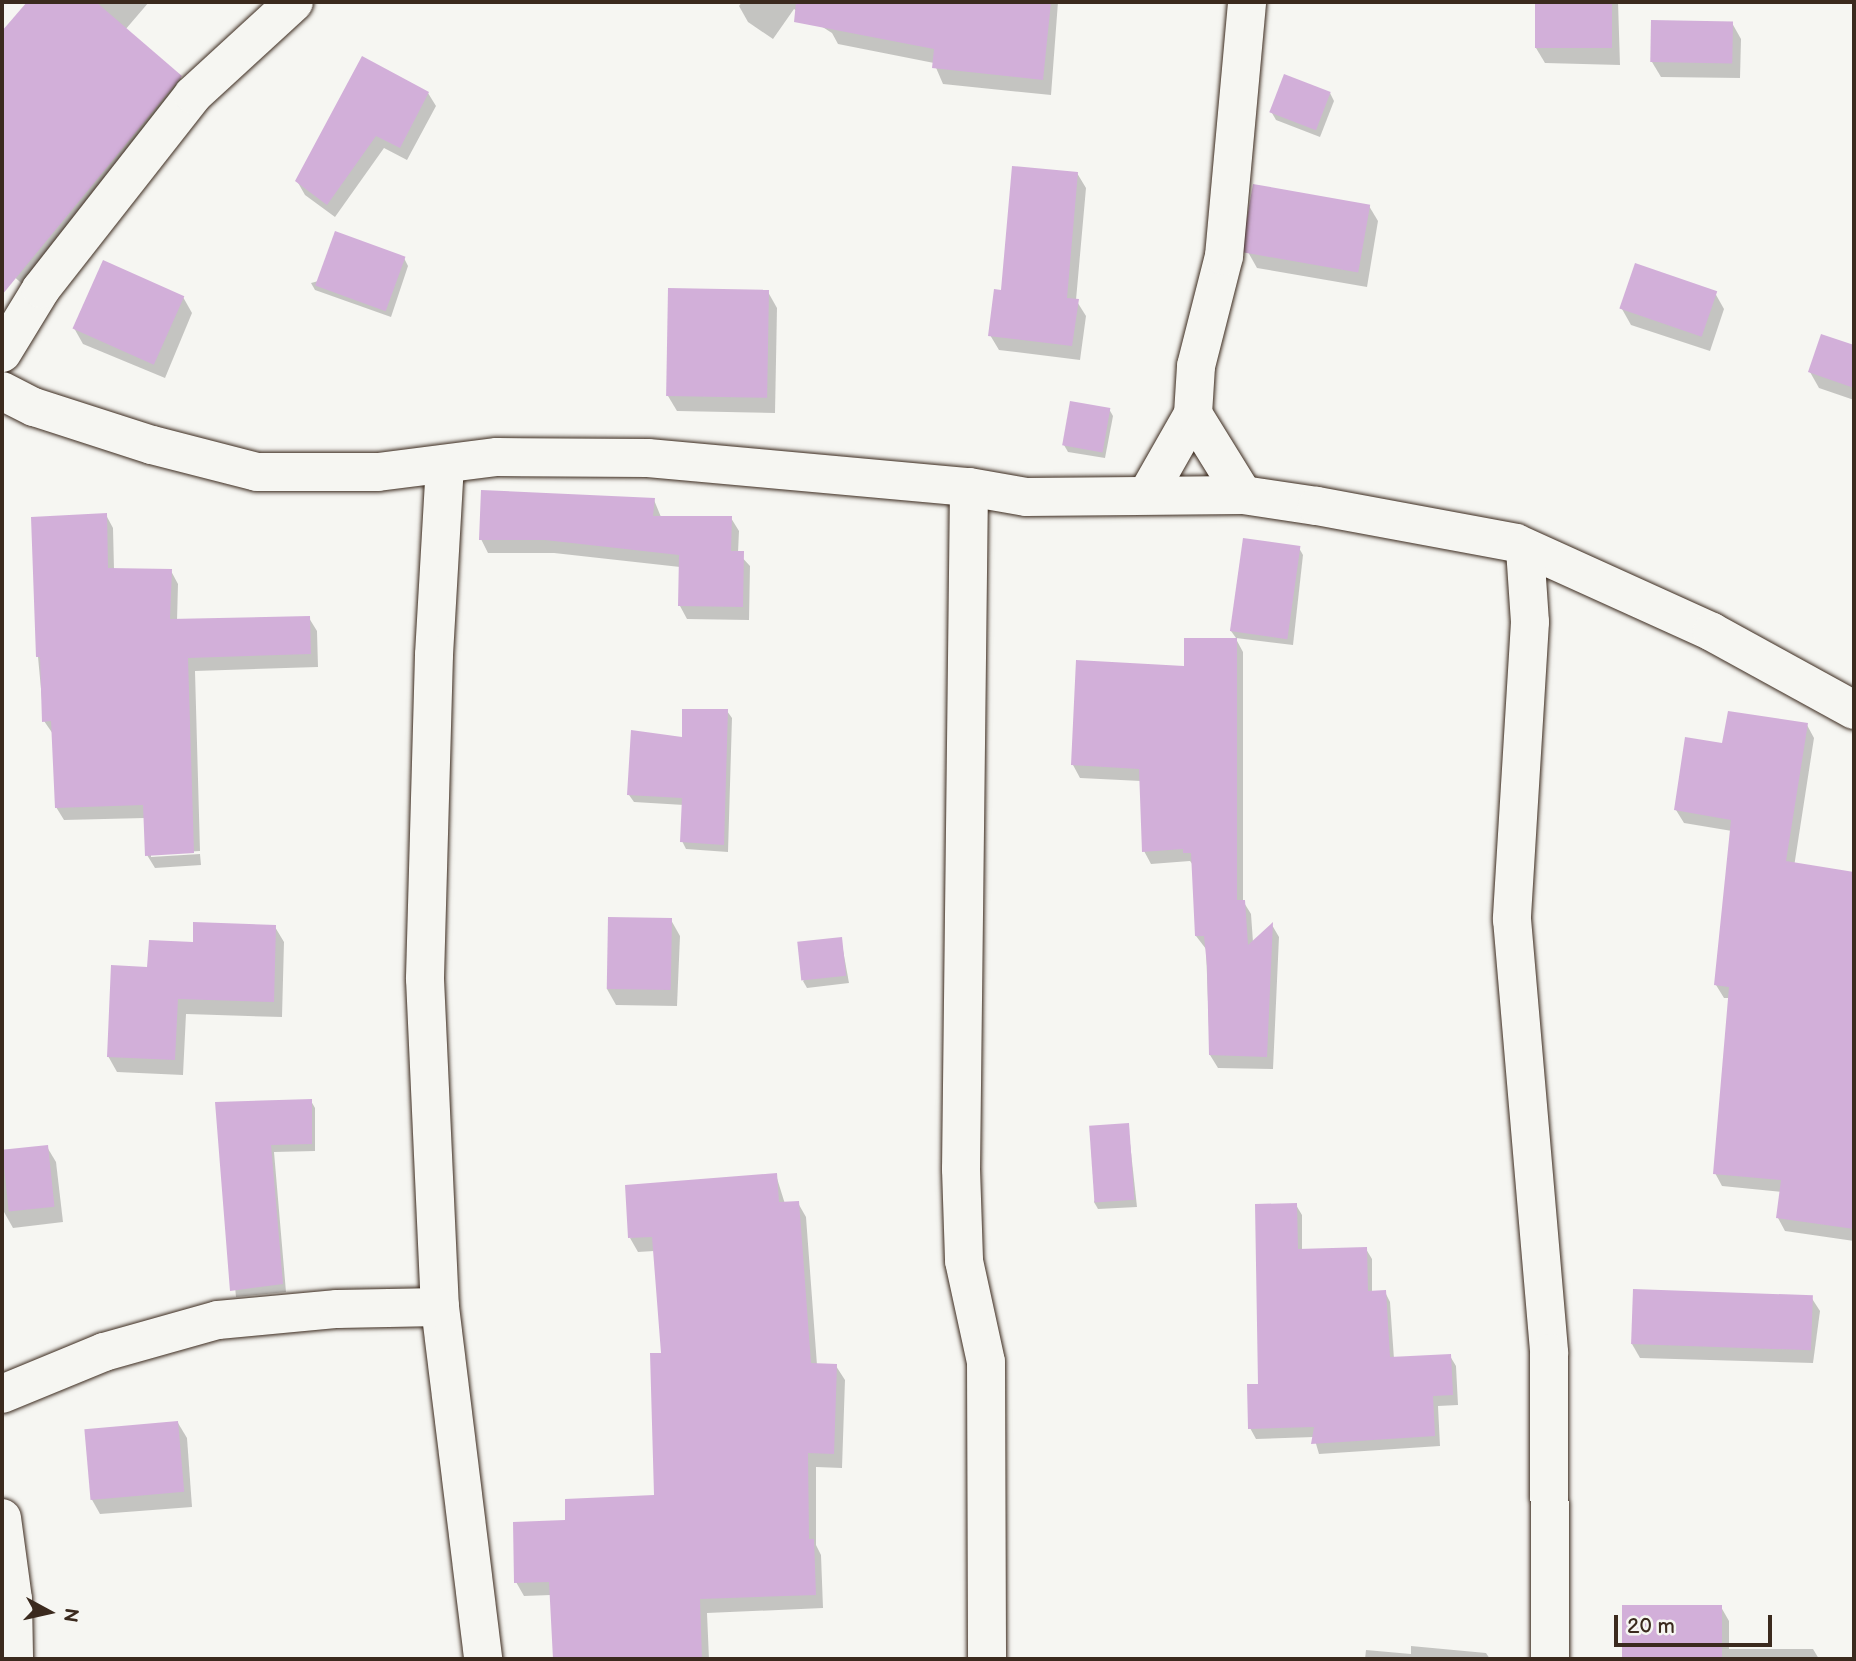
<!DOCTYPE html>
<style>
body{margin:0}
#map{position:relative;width:1856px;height:1661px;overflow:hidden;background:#f6f6f2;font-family:"Balsamiq Sans",sans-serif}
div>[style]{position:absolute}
.shadow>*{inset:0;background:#0003}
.building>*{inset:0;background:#d2afd9;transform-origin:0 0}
.roads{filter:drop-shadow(0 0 2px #3b2a1e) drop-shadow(0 0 2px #3b2a1e)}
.minor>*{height:38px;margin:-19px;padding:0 19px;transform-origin:19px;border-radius:19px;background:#f6f6f2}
span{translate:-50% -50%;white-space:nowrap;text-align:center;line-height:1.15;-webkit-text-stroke:5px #f6f6f2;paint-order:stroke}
.frame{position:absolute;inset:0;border:4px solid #3b2a1e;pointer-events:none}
.north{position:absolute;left:14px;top:1577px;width:70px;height:70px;-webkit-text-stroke:5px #f6f6f2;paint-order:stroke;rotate:98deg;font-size:19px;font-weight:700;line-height:28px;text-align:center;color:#3b2a1e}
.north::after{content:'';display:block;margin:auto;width:24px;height:32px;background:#3b2a1e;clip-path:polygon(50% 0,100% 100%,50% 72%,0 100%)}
.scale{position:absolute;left:1614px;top:1615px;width:158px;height:32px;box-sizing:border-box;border:4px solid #3b2a1e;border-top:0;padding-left:9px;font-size:21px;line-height:24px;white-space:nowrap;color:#3b2a1e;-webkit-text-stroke:5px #f6f6f2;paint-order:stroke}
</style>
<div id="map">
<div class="shadow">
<div style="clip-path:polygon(29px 2px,149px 2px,125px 30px,180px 77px,195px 103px,28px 289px,2px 266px,2px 34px)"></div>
<div style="clip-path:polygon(742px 2px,1058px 2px,1051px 95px,943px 84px,934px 63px,838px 44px,832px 33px,794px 9px,773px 39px,748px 22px,739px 6px)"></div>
<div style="clip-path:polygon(1537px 2px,1618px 2px,1620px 65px,1545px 63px,1536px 48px)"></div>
<div style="clip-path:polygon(1732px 23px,1741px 39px,1740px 78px,1661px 77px,1652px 62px)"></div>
<div style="clip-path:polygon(428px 93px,436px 106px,407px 160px,384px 148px,335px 217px,305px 195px,297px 181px)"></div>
<div style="clip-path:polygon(1330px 93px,1334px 101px,1320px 137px,1276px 120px,1272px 113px)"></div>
<div style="clip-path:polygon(1077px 173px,1086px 188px,1076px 300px,1086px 316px,1080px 360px,999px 350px,990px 335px,1003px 291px)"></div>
<div style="clip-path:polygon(1369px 206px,1378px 221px,1367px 287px,1257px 268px,1248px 252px)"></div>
<div style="clip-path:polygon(404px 258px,408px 266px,391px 317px,315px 290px,311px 283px)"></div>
<div style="clip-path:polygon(768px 292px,777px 308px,775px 413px,677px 411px,668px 396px)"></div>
<div style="clip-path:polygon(1715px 293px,1724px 309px,1710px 351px,1631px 325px,1622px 309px)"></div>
<div style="clip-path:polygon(183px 297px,192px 313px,165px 378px,83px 344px,74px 328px)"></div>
<div style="clip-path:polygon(1822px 336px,1854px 347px,1854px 400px,1819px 388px,1810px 372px)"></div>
<div style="clip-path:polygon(1109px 409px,1113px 416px,1105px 458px,1068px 452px,1064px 445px)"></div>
<div style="clip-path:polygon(654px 500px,661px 517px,731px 518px,739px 531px,738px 553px,750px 566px,749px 620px,687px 619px,680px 606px,680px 567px,554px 553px,488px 553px,481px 539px)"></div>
<div style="clip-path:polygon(106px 515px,113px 528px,114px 569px,171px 571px,178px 584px,177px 621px,309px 618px,317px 631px,318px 667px,195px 671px,200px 851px,151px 854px,151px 857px,200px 854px,201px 865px,155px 868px,147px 855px,145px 818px,64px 820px,56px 807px,53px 734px,44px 721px,38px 657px)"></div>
<div style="clip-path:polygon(1299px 548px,1303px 555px,1293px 645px,1236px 638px,1231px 631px)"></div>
<div style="clip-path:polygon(1236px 639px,1243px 652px,1243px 901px,1251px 914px,1253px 942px,1272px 925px,1279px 937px,1273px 1069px,1218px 1068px,1210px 1055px,1206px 949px,1196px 936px,1193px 865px,1190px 861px,1151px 864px,1144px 851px,1141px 781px,1080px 778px,1073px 765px,1185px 668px)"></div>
<div style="clip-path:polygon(727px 711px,732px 718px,728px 852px,686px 849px,682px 841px,684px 805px,634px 802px,629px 795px,683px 739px)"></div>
<div style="clip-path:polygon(1807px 725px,1814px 738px,1794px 867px,1853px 904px,1854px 900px,1854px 1241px,1785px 1231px,1778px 1218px,1782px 1192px,1722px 1186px,1715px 1173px,1730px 998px,1724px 998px,1716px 985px,1732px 831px,1684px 823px,1676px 810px,1724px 745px)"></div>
<div style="clip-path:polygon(671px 920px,680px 936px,677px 1006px,616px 1005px,607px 989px)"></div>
<div style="clip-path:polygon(275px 927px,284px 942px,282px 1017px,186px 1014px,183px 1075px,117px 1072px,108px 1056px,149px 969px,194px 944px)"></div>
<div style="clip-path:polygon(841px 939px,849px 983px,807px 988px,803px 981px)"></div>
<div style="clip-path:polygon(311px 1101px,315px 1108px,315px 1151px,274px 1152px,286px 1292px,236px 1297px,217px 1103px)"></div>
<div style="clip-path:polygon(1128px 1125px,1137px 1207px,1098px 1209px,1094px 1202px)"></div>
<div style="clip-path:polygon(47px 1147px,56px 1162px,63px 1222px,13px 1228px,4px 1212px,2px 1152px)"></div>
<div style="clip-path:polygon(776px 1175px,785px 1204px,798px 1203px,806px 1217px,817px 1365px,836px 1366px,845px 1380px,842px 1468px,816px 1467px,816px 1545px,821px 1555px,823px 1608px,707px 1613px,709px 1659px,555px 1659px,551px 1595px,524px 1596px,516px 1582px,567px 1522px,656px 1497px,662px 1355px,654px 1251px,638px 1252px,630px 1238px)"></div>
<div style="clip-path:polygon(1296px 1205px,1302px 1215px,1302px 1251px,1366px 1249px,1372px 1259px,1372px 1292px,1385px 1292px,1390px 1302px,1394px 1359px,1450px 1356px,1456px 1366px,1458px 1405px,1438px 1406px,1440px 1446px,1319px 1454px,1314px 1437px,1256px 1439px,1250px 1428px)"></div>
<div style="clip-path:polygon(1811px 1297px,1820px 1311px,1813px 1363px,1640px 1358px,1632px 1344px)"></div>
<div style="clip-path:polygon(178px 1423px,187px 1438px,192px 1507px,100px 1514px,91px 1498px)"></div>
<div style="clip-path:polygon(1624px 1606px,1721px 1607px,1729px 1621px,1729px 1649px,1813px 1649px,1819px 1659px,1624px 1659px)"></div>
<div style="clip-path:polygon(1411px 1646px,1486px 1653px,1490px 1659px,1365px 1659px,1366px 1650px,1411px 1654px)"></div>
</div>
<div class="building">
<div style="clip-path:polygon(27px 2px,96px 2px,182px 76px,2px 295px,2px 31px)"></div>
<div style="clip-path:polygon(796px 2px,1051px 2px,1043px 80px,932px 68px,934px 49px,794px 22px)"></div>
<div style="left:1535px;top:2px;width:77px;height:46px"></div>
<div style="left:1651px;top:20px;width:82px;height:42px;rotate:1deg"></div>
<div style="clip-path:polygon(362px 56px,429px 92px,400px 148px,376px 136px,327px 205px,295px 181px)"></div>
<div style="left:1284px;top:74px;width:50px;height:41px;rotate:21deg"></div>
<div style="clip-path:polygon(1012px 166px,1078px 172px,1067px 298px,1079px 299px,1072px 346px,988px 336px,994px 289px,1001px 290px)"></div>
<div style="left:1253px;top:184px;width:119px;height:69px;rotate:10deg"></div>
<div style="left:335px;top:231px;width:75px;height:58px;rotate:20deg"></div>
<div style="left:103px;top:260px;width:89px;height:75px;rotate:24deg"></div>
<div style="left:1635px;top:263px;width:87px;height:48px;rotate:19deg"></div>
<div style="left:668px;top:288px;width:101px;height:108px;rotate:1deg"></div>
<div style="clip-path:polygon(1821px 334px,1854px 345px,1854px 388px,1808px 372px)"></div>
<div style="left:1070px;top:401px;width:41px;height:45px;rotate:10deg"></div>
<div style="clip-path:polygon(481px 490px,655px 498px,653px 516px,732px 516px,731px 551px,744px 551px,743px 607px,678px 606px,679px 555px,545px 540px,479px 540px)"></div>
<div style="clip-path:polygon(107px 513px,108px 568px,172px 569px,170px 619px,310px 616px,311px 654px,188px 658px,194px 853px,145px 856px,143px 805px,55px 808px,51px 721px,42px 722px,40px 657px,36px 657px,31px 517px)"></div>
<div style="left:1243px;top:538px;width:58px;height:94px;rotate:8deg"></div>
<div style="clip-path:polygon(1184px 638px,1237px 638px,1237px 900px,1245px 900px,1248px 945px,1273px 922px,1267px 1057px,1209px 1055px,1207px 966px,1204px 936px,1195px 936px,1191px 853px,1183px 853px,1183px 849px,1142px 852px,1139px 769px,1071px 765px,1076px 660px,1184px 666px)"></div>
<div style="clip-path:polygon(682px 709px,728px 709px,724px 845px,680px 842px,682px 798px,627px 795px,631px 730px,682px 737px)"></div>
<div style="clip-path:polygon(1728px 711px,1808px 723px,1786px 861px,1854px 872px,1854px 1229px,1776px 1218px,1781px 1180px,1713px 1174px,1729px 987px,1714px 985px,1731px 820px,1674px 810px,1685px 737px,1722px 743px)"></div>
<div style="left:608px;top:917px;width:64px;height:72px;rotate:1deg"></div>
<div style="clip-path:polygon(193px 922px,276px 925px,274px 1002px,178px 999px,175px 1060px,107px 1057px,111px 965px,147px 967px,149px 940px,193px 942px)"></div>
<div style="left:842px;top:937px;width:39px;height:45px;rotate:84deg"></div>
<div style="clip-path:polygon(312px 1099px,312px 1144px,271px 1145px,283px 1284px,230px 1291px,215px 1102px)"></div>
<div style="left:1129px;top:1123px;width:77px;height:40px;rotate:86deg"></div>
<div style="left:48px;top:1145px;width:62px;height:46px;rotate:84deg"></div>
<div style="clip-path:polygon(777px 1173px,779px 1202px,799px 1201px,811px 1363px,837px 1364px,834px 1454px,808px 1453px,809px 1539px,814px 1539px,816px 1595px,700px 1599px,702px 1659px,553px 1659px,549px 1582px,514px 1583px,513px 1522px,565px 1520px,565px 1499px,654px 1495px,650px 1353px,661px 1353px,652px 1237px,628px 1238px,625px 1185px)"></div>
<div style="clip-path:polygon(1297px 1203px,1298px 1249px,1367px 1247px,1368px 1291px,1386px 1290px,1390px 1357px,1451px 1354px,1453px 1395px,1433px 1396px,1435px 1436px,1311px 1444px,1314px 1427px,1248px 1429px,1247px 1384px,1258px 1384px,1255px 1204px)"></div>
<div style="left:1633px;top:1289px;width:180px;height:55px;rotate:2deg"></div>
<div style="left:178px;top:1421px;width:71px;height:94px;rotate:85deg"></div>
<div style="left:1622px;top:1605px;width:100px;height:54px"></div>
</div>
<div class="roads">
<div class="minor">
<div style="left:2px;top:353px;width:75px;rotate:-58.6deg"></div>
<div style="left:41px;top:289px;width:246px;rotate:-51.9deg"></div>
<div style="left:193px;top:95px;width:137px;rotate:-42.6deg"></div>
<div style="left:2px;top:391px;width:36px;rotate:27deg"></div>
<div style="left:34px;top:407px;width:124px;rotate:17.9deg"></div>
<div style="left:152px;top:445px;width:108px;rotate:14.4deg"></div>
<div style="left:257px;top:472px;width:121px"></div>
<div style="left:378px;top:472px;width:120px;rotate:-7.2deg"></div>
<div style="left:497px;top:457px;width:151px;rotate:0.4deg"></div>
<div style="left:648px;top:458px;width:322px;rotate:5.2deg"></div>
<div style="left:969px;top:487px;width:58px;rotate:10deg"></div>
<div style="left:1026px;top:497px;width:217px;rotate:-0.5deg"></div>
<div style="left:1243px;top:495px;width:75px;rotate:8.5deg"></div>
<div style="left:1317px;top:506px;width:202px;rotate:10.5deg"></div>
<div style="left:1516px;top:543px;width:215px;rotate:24.4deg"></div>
<div style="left:1712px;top:632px;width:162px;rotate:28.8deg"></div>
<div style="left:1193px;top:414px;width:95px;rotate:58.3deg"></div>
<div style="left:445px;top:464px;width:191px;rotate:93.3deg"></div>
<div style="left:434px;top:655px;width:324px;rotate:91.6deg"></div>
<div style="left:425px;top:979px;width:328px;rotate:87.4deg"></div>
<div style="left:440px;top:1307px;width:355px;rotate:83deg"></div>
<div style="left:969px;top:487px;width:682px;rotate:90.67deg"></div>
<div style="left:961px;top:1169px;width:92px;rotate:88.1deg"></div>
<div style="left:964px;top:1261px;width:103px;rotate:77.7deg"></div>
<div style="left:986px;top:1362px;width:297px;rotate:89.8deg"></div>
<div style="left:1147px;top:495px;width:93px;rotate:-60.4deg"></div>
<div style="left:1193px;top:414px;width:48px;rotate:-86.4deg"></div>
<div style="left:1196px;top:366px;width:114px;rotate:-75.7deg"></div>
<div style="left:1224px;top:256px;width:255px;rotate:-84.8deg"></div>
<div style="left:1525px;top:549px;width:73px;rotate:86.1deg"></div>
<div style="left:1530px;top:622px;width:298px;rotate:93.5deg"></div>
<div style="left:1512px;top:919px;width:436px;rotate:85.1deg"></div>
<div style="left:1549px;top:1353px;width:306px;rotate:89.8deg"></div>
<div style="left:2px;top:1394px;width:110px;rotate:-22.4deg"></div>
<div style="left:104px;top:1352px;width:118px;rotate:-15.7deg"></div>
<div style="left:218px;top:1320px;width:120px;rotate:-5.3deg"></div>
<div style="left:337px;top:1309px;width:103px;rotate:-1.1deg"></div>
<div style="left:2px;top:1518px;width:82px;rotate:82.3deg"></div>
<div style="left:13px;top:1599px;width:60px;rotate:89deg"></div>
</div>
</div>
<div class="frame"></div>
<div class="north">N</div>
<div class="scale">20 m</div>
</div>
